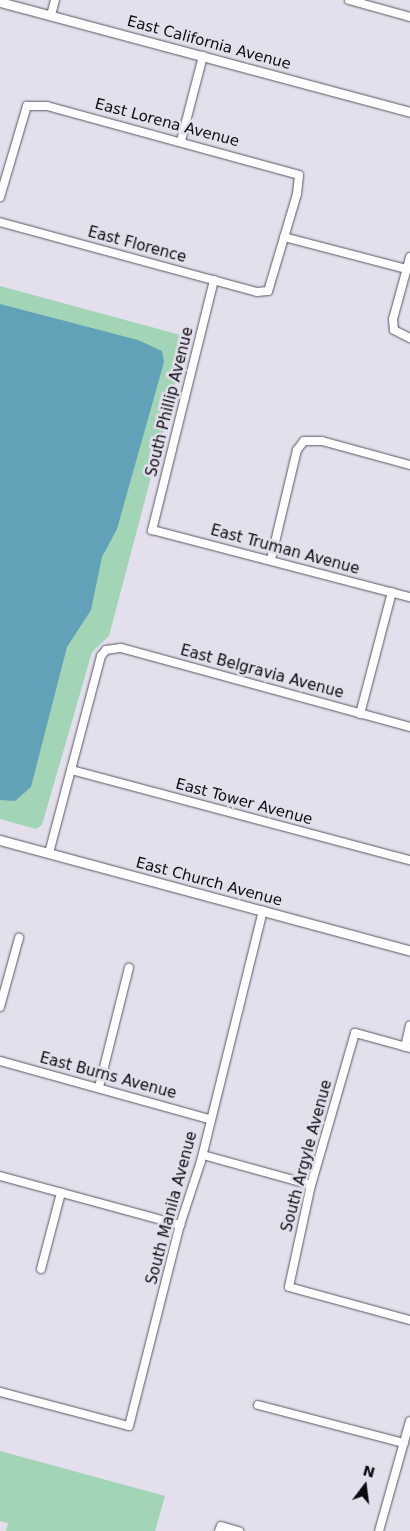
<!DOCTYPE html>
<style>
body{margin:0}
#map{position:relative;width:410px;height:1531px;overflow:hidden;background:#e3dfed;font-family:"DejaVu Sans",sans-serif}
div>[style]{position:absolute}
.green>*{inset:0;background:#a2d5b5}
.water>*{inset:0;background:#62a2b8}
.roads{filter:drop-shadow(0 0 1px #5a5762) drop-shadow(0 0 1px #5a5762)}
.minor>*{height:8px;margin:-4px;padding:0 4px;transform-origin:4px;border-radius:4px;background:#fff}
.tertiary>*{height:9px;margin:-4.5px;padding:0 4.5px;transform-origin:4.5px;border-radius:4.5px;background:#fff}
span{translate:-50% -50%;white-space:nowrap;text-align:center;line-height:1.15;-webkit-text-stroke:5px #e3dfed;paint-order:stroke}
.street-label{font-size:15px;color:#0c0b0f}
.north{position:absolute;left:340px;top:1461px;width:50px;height:50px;-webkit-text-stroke:4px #e3dfed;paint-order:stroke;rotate:15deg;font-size:14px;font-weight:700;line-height:20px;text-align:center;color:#0c0b0f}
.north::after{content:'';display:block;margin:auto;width:18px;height:22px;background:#0c0b0f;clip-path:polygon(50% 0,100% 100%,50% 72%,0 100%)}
</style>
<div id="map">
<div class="green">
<div style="clip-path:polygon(0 286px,188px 337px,109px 636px,92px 652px,42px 825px,36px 829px,0 819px)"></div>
<div style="clip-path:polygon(0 1451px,165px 1496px,155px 1531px,6px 1531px,8px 1523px,0 1521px)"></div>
</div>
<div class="water">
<div style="clip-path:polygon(0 304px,138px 340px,162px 351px,164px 362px,117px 529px,102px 557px,91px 610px,67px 647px,31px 787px,15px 801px,0 800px)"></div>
</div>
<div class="roads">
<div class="minor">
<div style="left:349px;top:0;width:63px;rotate:15.6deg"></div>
<div style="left:51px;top:15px;width:16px;rotate:-75deg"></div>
<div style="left:181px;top:141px;width:88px;rotate:-75.5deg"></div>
<div style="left:0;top:197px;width:95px;rotate:-73.5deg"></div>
<div style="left:27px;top:106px;width:20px"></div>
<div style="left:47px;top:106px;width:261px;rotate:15.3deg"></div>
<div style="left:299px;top:175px;width:19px;rotate:96deg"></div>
<div style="left:297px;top:194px;width:101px;rotate:106.6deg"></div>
<div style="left:268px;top:291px;width:11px;rotate:175deg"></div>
<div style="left:257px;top:292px;width:266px;rotate:-164.8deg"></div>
<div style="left:284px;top:237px;width:127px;rotate:14.6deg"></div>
<div style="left:410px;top:257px;width:64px;rotate:105.3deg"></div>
<div style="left:393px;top:319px;width:11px;rotate:85deg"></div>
<div style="left:394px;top:330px;width:18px;rotate:27deg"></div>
<div style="left:214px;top:280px;width:258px;rotate:103.9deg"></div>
<div style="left:152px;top:530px;width:267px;rotate:14.6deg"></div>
<div style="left:271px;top:559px;width:112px;rotate:-76.6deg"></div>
<div style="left:297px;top:450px;width:11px;rotate:-52deg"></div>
<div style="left:304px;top:441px;width:18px"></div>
<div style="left:322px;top:441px;width:91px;rotate:15.3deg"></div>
<div style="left:360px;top:714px;width:126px;rotate:-75.3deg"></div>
<div style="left:71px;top:770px;width:351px;rotate:14.9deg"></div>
<div style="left:49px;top:853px;width:204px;rotate:-75.2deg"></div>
<div style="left:101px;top:656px;width:8px;rotate:-50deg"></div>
<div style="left:106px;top:650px;width:15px;rotate:-8deg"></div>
<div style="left:121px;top:648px;width:300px;rotate:15.3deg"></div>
<div style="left:0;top:1007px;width:72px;rotate:-74.6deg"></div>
<div style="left:405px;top:1047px;width:22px;rotate:-77deg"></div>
<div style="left:410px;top:1048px;width:57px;rotate:-164.7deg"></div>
<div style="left:355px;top:1033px;width:158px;rotate:106.1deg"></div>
<div style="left:311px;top:1185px;width:104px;rotate:102.2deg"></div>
<div style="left:289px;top:1287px;width:125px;rotate:15.3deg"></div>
<div style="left:0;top:1061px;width:217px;rotate:15.5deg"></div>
<div style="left:99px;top:1087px;width:123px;rotate:-75.9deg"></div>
<div style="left:203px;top:1155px;width:112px;rotate:15.5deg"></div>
<div style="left:0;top:1176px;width:187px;rotate:15.2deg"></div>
<div style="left:41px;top:1269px;width:79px;rotate:-75.3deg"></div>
<div style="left:0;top:1392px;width:133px;rotate:14.8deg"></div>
<div style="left:129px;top:1426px;width:207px;rotate:-75.8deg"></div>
<div style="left:180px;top:1225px;width:67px;rotate:-71.8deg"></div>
<div style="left:201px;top:1161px;width:258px;rotate:-76.1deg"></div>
<div style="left:258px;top:1405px;width:151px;rotate:14.6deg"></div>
<div style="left:219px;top:1531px;width:5px;rotate:-68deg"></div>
<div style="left:221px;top:1526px;width:19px;rotate:16deg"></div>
<div style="left:379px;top:1531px;width:114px;rotate:-74.3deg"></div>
</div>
<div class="tertiary">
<div style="left:0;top:2px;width:424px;rotate:15deg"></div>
<div style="left:0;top:840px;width:425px;rotate:15.1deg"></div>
</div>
</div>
<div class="street-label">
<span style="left:209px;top:43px;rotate:15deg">East California Avenue</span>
<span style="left:167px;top:123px;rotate:15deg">East Lorena Avenue</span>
<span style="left:137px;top:245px;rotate:15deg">East Florence</span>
<span style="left:170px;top:402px;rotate:-76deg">South Phillip Avenue</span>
<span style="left:285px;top:550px;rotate:15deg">East Truman Avenue</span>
<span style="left:262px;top:672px;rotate:15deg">East Belgravia Avenue</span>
<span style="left:244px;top:802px;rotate:15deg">East Tower Avenue</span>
<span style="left:209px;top:882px;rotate:15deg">East Church Avenue</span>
<span style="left:108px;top:1076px;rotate:15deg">East Burns Avenue</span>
<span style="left:307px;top:1156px;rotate:-75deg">South Argyle Avenue</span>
<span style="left:172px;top:1208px;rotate:-75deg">South Manila Avenue</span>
</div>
<div class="north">N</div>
</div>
